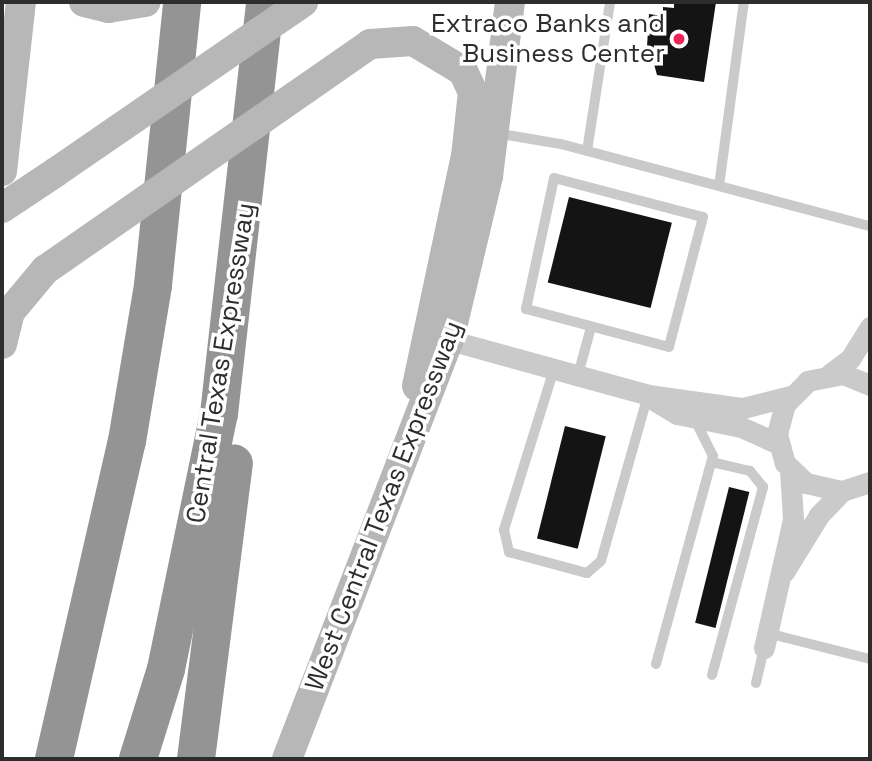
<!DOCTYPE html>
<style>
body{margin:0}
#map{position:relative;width:872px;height:761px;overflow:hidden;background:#fff;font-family:"Space Grotesk",sans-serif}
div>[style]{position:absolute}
.building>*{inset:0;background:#141414;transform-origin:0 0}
.service>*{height:10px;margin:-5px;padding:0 5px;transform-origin:5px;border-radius:5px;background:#cacaca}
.minor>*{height:21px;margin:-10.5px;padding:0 10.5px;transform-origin:10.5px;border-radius:10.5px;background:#cacaca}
.secondary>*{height:30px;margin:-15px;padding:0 15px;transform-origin:15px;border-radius:15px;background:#b7b7b7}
.motorway>*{height:38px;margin:-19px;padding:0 19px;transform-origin:19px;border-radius:19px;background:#949494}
.secondary-bridge>*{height:30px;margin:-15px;padding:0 15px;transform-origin:15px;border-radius:15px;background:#b7b7b7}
.dots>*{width:19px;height:19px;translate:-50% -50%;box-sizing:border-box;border:4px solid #fff;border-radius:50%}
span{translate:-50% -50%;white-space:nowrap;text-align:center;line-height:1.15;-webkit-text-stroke:7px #fff;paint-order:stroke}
.poi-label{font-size:26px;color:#2d2d2d}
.right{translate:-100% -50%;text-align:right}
.street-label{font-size:26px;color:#2d2d2d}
.frame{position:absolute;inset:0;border:4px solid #2d2d2d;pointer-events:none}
</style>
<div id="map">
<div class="building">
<div style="clip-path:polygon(674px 2px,716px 2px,704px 82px,657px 75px,654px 64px,646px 63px,649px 14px,663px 16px,663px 7px,674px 8px)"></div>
<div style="left:569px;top:197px;width:106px;height:88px;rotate:14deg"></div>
<div style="left:565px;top:426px;width:42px;height:116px;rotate:14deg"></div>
<div style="left:729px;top:487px;width:21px;height:140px;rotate:14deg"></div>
</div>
<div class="service">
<div style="left:495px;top:133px;width:67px;rotate:9.5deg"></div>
<div style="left:561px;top:144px;width:320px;rotate:14.9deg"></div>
<div style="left:587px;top:151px;width:151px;rotate:-81.2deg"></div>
<div style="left:554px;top:178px;width:154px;rotate:14.7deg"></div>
<div style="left:703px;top:217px;width:134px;rotate:104.7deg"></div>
<div style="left:669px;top:347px;width:148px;rotate:-165.1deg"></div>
<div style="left:526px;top:309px;width:134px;rotate:-77.9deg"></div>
<div style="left:719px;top:186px;width:186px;rotate:-82.3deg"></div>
<div style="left:554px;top:369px;width:169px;rotate:107.3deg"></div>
<div style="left:504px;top:530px;width:23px;rotate:77deg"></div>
<div style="left:509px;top:552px;width:81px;rotate:15.1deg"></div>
<div style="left:587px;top:573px;width:18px;rotate:-41deg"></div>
<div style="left:601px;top:561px;width:173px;rotate:-74.2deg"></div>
<div style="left:578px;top:375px;width:50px;rotate:-74.8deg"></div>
<div style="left:767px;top:633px;width:106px;rotate:14.2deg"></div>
<div style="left:656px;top:664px;width:216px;rotate:-74.7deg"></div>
<div style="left:713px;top:456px;width:40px;rotate:-116.6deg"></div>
<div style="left:712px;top:675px;width:195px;rotate:-74.8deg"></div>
<div style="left:763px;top:487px;width:21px;rotate:-129deg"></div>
<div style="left:750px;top:471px;width:39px;rotate:-167deg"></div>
<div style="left:756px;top:683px;width:36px;rotate:-77deg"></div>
</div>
<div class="minor">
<div style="left:449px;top:340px;width:206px;rotate:15.4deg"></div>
<div style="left:648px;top:395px;width:96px;rotate:7.8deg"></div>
<div style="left:743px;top:408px;width:49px;rotate:-14.3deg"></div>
<div style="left:830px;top:374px;width:25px;rotate:-37deg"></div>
<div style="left:850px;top:359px;width:38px;rotate:-58deg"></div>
<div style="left:870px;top:385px;width:29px;rotate:-158deg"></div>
<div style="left:843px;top:374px;width:36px;rotate:169deg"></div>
<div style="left:808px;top:381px;width:33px;rotate:135deg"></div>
<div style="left:785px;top:404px;width:31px;rotate:105deg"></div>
<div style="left:777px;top:434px;width:30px;rotate:75deg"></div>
<div style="left:785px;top:463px;width:29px;rotate:44deg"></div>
<div style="left:806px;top:483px;width:37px;rotate:13deg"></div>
<div style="left:842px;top:491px;width:29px;rotate:-18deg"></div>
<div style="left:652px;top:399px;width:29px;rotate:31deg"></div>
<div style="left:677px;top:414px;width:65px;rotate:11.5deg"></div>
<div style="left:741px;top:427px;width:42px;rotate:24.1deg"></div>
<div style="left:784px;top:572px;width:67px;rotate:-58.4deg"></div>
<div style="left:819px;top:515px;width:33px;rotate:-46deg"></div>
<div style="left:764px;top:648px;width:132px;rotate:-77.3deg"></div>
<div style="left:793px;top:519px;width:49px;rotate:-93.5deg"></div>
</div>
<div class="secondary">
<div style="left:84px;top:2px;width:25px;rotate:14deg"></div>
<div style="left:108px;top:8px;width:38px;rotate:-9deg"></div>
<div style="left:2px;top:171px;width:170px;rotate:-83.6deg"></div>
<div style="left:2px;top:208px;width:65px;rotate:-33.7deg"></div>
<div style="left:2px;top:344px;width:33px;rotate:-76deg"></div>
<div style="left:10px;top:312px;width:55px;rotate:-50.2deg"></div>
<div style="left:417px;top:386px;width:235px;rotate:-78deg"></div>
<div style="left:287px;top:759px;width:449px;rotate:-68.9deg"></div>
<div style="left:449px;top:340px;width:169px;rotate:-76.6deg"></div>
<div style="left:488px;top:176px;width:175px;rotate:-82.8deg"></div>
</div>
<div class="motorway">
<div style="left:54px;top:759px;width:326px;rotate:-77.1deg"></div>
<div style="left:127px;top:441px;width:158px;rotate:-80.5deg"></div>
<div style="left:153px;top:285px;width:284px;rotate:-84.1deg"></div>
<div style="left:138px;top:759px;width:94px;rotate:-72.7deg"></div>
<div style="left:166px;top:669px;width:260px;rotate:-78.3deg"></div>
<div style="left:219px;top:414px;width:415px;rotate:-83.6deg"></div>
<div style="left:196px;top:759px;width:298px;rotate:-82.7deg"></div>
</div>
<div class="secondary-bridge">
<div style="left:56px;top:172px;width:300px;rotate:-34.5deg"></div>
<div style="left:45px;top:270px;width:396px;rotate:-34.8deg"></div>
<div style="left:370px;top:44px;width:43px;rotate:-4deg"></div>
<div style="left:413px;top:41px;width:58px;rotate:31deg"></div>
<div style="left:463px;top:71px;width:23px;rotate:65deg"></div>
<div style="left:473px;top:92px;width:64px;rotate:96.2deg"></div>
</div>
<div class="dots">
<div style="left:679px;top:39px;background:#f12153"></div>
</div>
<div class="poi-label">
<span class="right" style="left:665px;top:39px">Extraco Banks and<br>Business Center</span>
</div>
<div class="street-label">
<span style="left:221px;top:363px;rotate:-81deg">Central Texas Expressway</span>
<span style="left:384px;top:506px;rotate:-69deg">West Central Texas Expressway</span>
</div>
<div class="frame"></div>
</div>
